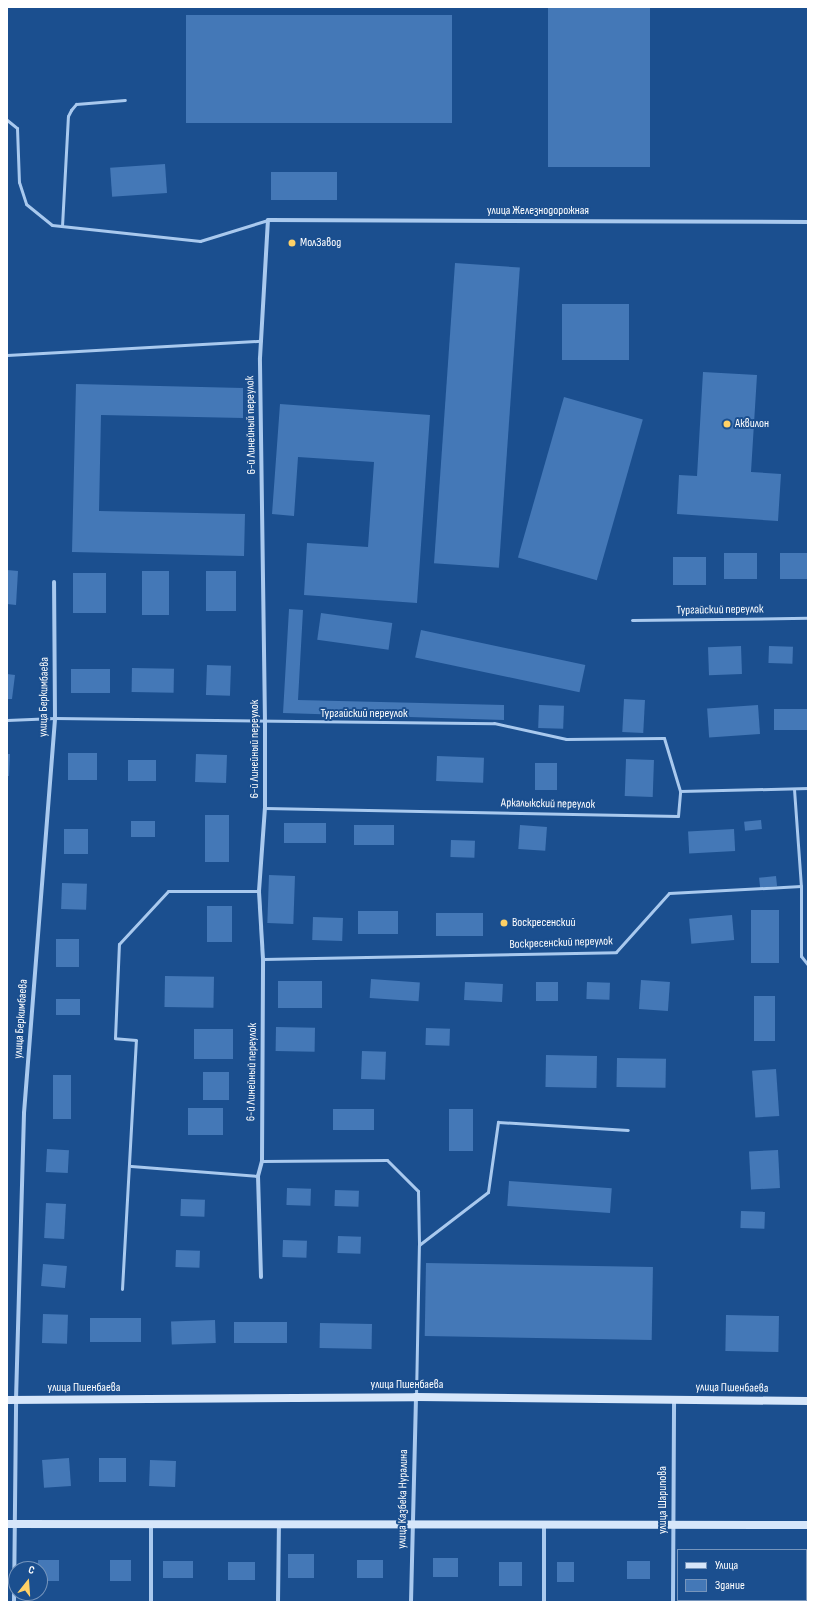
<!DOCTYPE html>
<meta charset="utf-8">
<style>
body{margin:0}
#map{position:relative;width:815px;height:1609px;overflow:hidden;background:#1b4f8f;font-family:"Sofia Sans Condensed",sans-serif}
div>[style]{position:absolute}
.building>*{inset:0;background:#4478b7;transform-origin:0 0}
.lane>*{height:3px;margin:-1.5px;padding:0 1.5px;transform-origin:1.5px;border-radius:1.5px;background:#a9c9ee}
.street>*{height:4px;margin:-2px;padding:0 2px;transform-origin:2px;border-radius:2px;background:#a9c9ee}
.secondary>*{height:8px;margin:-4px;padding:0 4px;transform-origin:4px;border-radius:4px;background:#d6e6fa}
.dots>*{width:11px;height:11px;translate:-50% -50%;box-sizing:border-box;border:2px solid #1b4f8f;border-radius:50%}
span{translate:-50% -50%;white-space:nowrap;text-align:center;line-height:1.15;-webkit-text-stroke:4px #1b4f8f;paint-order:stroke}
.street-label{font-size:12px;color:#fff}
.poi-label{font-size:12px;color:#fff}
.left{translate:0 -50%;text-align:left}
.frame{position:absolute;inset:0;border:8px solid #fff;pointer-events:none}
.legend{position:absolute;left:677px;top:1549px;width:130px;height:52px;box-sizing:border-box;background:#1b4f8f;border:1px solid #7695bc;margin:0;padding:5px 7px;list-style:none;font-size:12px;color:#fff}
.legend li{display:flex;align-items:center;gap:8px;height:20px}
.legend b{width:20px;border:1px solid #7695bc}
.north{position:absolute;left:8px;top:1561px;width:40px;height:40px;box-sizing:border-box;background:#1b4f8f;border:1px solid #7695bc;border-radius:50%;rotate:17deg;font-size:11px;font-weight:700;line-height:16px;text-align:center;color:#fff}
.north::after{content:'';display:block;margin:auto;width:14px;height:18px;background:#ffd166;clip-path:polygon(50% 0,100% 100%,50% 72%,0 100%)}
</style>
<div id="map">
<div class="building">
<div style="left:548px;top:7px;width:102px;height:160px"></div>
<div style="left:186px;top:15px;width:266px;height:108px"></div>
<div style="left:165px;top:164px;width:29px;height:55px;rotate:86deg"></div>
<div style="left:271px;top:172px;width:66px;height:28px"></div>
<div style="left:455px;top:263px;width:65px;height:301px;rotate:4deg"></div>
<div style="left:629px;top:304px;width:56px;height:67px;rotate:90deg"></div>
<div style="clip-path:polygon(703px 372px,757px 375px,751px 472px,781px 474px,778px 521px,677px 514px,679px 475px,697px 476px)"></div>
<div style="clip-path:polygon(76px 384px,243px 388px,243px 418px,101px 415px,99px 511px,245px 514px,244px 556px,72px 552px)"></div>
<div style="left:564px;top:397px;width:82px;height:167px;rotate:16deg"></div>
<div style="clip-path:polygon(280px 404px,430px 415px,417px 603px,304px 595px,307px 543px,368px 547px,374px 462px,298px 457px,294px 516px,272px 514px)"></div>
<div style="left:757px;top:553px;width:26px;height:33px;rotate:90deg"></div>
<div style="left:808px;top:553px;width:26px;height:28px;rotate:90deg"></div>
<div style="left:673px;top:557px;width:33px;height:28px"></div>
<div style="clip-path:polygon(7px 570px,18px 571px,16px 605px,7px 604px)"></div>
<div style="left:142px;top:571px;width:27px;height:44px"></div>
<div style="left:206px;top:571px;width:30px;height:40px"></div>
<div style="left:73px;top:573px;width:33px;height:40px"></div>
<div style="clip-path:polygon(289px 609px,303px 610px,298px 700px,504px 705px,504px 720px,283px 713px)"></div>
<div style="left:321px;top:613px;width:72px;height:27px;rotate:8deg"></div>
<div style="left:421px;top:630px;width:168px;height:28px;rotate:12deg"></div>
<div style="left:741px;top:646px;width:28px;height:33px;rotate:88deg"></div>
<div style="left:769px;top:646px;width:24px;height:17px;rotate:2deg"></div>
<div style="left:207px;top:665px;width:24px;height:30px;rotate:2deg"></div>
<div style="left:132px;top:668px;width:42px;height:24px;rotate:1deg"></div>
<div style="left:110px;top:669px;width:24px;height:39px;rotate:90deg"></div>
<div style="clip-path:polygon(7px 674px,15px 675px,12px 699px,7px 699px)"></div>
<div style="left:624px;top:699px;width:21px;height:33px;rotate:3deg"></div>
<div style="left:539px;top:705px;width:25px;height:23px;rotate:2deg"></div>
<div style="left:758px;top:705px;width:29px;height:51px;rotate:86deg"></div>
<div style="left:808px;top:709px;width:21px;height:34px;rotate:90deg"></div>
<div style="left:68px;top:753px;width:29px;height:27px"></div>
<div style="clip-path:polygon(7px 754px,10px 754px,9px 776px,7px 776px)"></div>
<div style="left:196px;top:754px;width:31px;height:28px;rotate:2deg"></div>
<div style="left:437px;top:756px;width:47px;height:25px;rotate:2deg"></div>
<div style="left:626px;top:759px;width:28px;height:37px;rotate:2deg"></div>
<div style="left:128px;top:760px;width:28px;height:21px"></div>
<div style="left:535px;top:763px;width:22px;height:27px"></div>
<div style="left:205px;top:815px;width:24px;height:47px"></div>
<div style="left:761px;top:820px;width:9px;height:17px;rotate:84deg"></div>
<div style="left:131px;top:821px;width:24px;height:16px"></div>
<div style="left:284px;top:823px;width:42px;height:20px"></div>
<div style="left:354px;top:825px;width:40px;height:20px"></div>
<div style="left:520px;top:825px;width:27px;height:24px;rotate:4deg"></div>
<div style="left:64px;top:829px;width:24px;height:25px"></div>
<div style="left:734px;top:829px;width:22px;height:46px;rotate:87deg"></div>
<div style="left:451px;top:840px;width:24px;height:17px;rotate:2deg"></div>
<div style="left:269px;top:875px;width:26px;height:48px;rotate:2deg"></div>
<div style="left:776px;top:876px;width:10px;height:17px;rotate:84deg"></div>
<div style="left:62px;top:883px;width:25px;height:26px;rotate:2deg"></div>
<div style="left:207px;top:906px;width:25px;height:36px"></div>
<div style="left:751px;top:910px;width:28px;height:53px"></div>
<div style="left:398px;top:911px;width:23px;height:40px;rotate:90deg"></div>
<div style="left:436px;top:913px;width:47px;height:23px"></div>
<div style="left:732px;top:915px;width:25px;height:43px;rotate:85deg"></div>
<div style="left:313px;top:917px;width:30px;height:23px;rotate:2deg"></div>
<div style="left:56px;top:939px;width:23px;height:28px"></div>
<div style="left:165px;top:976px;width:49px;height:31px;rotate:1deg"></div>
<div style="left:371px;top:979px;width:49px;height:19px;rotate:4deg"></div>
<div style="left:641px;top:980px;width:29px;height:29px;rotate:4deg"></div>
<div style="left:322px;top:981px;width:27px;height:44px;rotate:90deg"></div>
<div style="left:465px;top:982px;width:38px;height:18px;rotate:3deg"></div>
<div style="left:536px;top:982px;width:22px;height:19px"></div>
<div style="left:587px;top:982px;width:23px;height:17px;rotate:2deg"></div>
<div style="left:754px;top:996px;width:21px;height:45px"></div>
<div style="left:56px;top:999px;width:24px;height:16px"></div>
<div style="left:276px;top:1027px;width:39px;height:24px;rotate:1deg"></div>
<div style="left:426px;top:1028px;width:24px;height:17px;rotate:2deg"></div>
<div style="left:194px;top:1029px;width:39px;height:30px"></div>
<div style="left:362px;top:1051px;width:24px;height:28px;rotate:2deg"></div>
<div style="left:546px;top:1055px;width:51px;height:32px;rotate:1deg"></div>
<div style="left:617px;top:1058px;width:49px;height:29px;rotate:1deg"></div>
<div style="left:776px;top:1069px;width:47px;height:24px;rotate:86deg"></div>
<div style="left:203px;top:1072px;width:26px;height:28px"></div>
<div style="left:53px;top:1075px;width:18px;height:44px"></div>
<div style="left:188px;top:1108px;width:35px;height:27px"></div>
<div style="left:333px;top:1109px;width:41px;height:21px"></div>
<div style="left:449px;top:1109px;width:24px;height:42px"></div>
<div style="left:47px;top:1149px;width:22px;height:23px;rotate:3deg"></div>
<div style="left:778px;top:1150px;width:38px;height:29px;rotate:87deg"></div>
<div style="left:509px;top:1181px;width:103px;height:25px;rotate:4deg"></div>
<div style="left:287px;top:1188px;width:24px;height:17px;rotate:2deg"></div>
<div style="left:335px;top:1190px;width:24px;height:16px;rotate:2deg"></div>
<div style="left:181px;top:1199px;width:24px;height:17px;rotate:2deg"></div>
<div style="left:46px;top:1203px;width:20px;height:35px;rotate:3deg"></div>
<div style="left:741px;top:1211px;width:24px;height:17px;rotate:2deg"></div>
<div style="left:338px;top:1236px;width:23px;height:17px;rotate:2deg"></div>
<div style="left:283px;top:1240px;width:24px;height:17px;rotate:2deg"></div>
<div style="left:176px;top:1250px;width:24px;height:17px;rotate:2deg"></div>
<div style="left:426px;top:1263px;width:227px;height:73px;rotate:1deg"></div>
<div style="left:43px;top:1264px;width:24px;height:22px;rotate:5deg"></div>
<div style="left:43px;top:1314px;width:25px;height:29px;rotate:2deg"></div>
<div style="left:726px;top:1315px;width:53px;height:36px;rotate:1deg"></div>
<div style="left:90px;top:1318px;width:51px;height:24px"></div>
<div style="left:215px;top:1320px;width:23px;height:44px;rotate:88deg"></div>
<div style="left:287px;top:1322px;width:21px;height:53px;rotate:90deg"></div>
<div style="left:320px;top:1323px;width:52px;height:25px;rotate:1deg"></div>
<div style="left:69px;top:1458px;width:28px;height:27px;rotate:86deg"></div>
<div style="left:126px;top:1458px;width:24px;height:27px;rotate:90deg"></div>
<div style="left:150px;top:1460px;width:26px;height:26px;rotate:2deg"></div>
<div style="left:288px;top:1554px;width:26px;height:24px"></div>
<div style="left:433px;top:1558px;width:25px;height:19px"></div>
<div style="left:38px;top:1560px;width:21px;height:21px"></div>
<div style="left:110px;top:1560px;width:21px;height:21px"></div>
<div style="left:357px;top:1560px;width:26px;height:18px"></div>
<div style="left:163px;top:1561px;width:30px;height:17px"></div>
<div style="left:627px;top:1561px;width:23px;height:18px"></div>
<div style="left:228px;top:1562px;width:27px;height:18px"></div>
<div style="left:499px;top:1562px;width:23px;height:24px"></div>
<div style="left:557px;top:1562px;width:17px;height:20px"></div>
</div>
<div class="lane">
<div style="left:7px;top:120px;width:13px;rotate:39deg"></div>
<div style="left:17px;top:128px;width:54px;rotate:87.9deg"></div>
<div style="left:19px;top:182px;width:23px;rotate:72deg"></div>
<div style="left:26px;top:204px;width:33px;rotate:39deg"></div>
<div style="left:52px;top:225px;width:149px;rotate:6.2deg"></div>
<div style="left:200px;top:241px;width:71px;rotate:-17.2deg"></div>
<div style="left:62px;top:226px;width:110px;rotate:-86.9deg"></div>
<div style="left:68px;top:116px;width:7px;rotate:-63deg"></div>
<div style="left:71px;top:110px;width:8px;rotate:-50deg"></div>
<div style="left:76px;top:104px;width:49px;rotate:-4.7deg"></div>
<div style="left:7px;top:355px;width:254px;rotate:-3.2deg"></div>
<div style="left:632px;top:620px;width:176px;rotate:-0.7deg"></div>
<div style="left:7px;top:720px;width:48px;rotate:-2.4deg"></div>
<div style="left:55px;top:718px;width:439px;rotate:0.7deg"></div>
<div style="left:494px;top:723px;width:74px;rotate:12.5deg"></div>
<div style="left:566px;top:739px;width:98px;rotate:-0.6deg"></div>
<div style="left:664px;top:738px;width:55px;rotate:73.2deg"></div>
<div style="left:794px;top:789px;width:97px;rotate:85.9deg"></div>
<div style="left:265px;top:808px;width:413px;rotate:1.1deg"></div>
<div style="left:678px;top:816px;width:25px;rotate:-85deg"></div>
<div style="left:680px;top:791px;width:128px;rotate:-1.3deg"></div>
<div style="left:263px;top:959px;width:353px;rotate:-1.1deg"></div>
<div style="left:616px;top:952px;width:79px;rotate:-48.1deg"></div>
<div style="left:669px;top:893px;width:132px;rotate:-3deg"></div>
<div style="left:801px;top:886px;width:70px;rotate:90deg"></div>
<div style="left:801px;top:956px;width:11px;rotate:52deg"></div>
<div style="left:262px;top:1161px;width:125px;rotate:-0.5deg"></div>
<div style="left:387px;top:1160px;width:44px;rotate:45deg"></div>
<div style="left:418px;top:1191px;width:54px;rotate:88.9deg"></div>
<div style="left:131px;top:1166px;width:127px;rotate:4.5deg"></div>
<div style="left:122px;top:1289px;width:249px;rotate:-86.8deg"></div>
<div style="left:136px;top:1040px;width:21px;rotate:-175deg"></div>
<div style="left:115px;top:1038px;width:94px;rotate:-87.6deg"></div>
<div style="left:119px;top:944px;width:72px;rotate:-47.2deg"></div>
<div style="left:168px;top:891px;width:91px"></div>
<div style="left:416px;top:1397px;width:152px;rotate:-88.9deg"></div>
<div style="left:419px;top:1245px;width:87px;rotate:-37.5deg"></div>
<div style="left:488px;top:1192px;width:71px;rotate:-81.9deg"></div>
<div style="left:498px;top:1122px;width:130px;rotate:3.5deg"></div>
</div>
<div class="street">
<div style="left:261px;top:1277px;width:101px;rotate:-91.7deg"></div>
<div style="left:258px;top:1176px;width:16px;rotate:-75deg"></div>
<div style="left:262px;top:1161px;width:202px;rotate:-89.7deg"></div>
<div style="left:263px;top:959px;width:68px;rotate:-93.4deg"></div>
<div style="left:259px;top:891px;width:83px;rotate:-85.9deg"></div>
<div style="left:265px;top:808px;width:86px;rotate:-90deg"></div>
<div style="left:265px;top:722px;width:364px;rotate:-90.8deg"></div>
<div style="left:260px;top:358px;width:138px;rotate:-86.7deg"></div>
<div style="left:268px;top:220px;width:540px;rotate:0.21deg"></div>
<div style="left:151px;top:1524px;width:78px;rotate:90deg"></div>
<div style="left:544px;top:1525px;width:77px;rotate:90deg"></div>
<div style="left:14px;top:1602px;width:202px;rotate:-89.4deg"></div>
<div style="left:16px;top:1400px;width:287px;rotate:-88.4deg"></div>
<div style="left:24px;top:1113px;width:396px;rotate:-85.5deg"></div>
<div style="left:55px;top:718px;width:136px;rotate:-90.4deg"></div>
<div style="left:278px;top:1602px;width:78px;rotate:-89.3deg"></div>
<div style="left:411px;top:1602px;width:205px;rotate:-88.6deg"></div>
<div style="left:673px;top:1602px;width:203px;rotate:-89.7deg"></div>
</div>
<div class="secondary">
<div style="left:7px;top:1400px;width:409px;rotate:-0.4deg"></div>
<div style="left:416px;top:1397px;width:392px;rotate:0.6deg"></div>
<div style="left:7px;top:1524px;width:801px;rotate:0.07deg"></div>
</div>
<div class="dots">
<div style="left:292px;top:243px;background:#ffd166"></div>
<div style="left:727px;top:424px;background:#ffd166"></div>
<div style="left:504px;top:923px;background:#ffd166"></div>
</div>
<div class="street-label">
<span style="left:538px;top:211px">улица Железнодорожная</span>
<span style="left:251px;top:425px;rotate:-91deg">6-й Линейный переулок</span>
<span style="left:720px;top:610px;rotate:-1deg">Тургайский переулок</span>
<span style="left:44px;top:697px;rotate:-89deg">улица Беркимбаева</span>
<span style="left:364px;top:714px">Тургайский переулок</span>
<span style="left:255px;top:749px;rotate:-90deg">6-й Линейный переулок</span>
<span style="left:548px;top:804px;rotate:1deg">Аркалыкский переулок</span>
<span style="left:561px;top:943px;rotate:-2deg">Воскресенский переулок</span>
<span style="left:21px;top:1019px;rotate:-86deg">улица Беркимбаева</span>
<span style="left:252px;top:1072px;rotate:-89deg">6-й Линейный переулок</span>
<span style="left:407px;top:1385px">улица Пшенбаева</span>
<span style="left:84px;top:1388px">улица Пшенбаева</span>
<span style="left:732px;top:1388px;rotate:1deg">улица Пшенбаева</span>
<span style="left:403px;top:1499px;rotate:-89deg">улица Казбека Нуралина</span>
<span style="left:663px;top:1500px;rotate:-90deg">улица Шарипова</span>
</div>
<div class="poi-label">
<span class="left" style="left:300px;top:243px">МолЗавод</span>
<span class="left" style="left:735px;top:424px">Аквилон</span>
<span class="left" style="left:512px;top:923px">Воскресенский</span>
</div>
<div class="frame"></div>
<ul class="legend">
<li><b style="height:5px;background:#d6e6fa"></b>Улица</li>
<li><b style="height:11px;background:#4478b7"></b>Здание</li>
</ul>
<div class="north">С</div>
</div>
